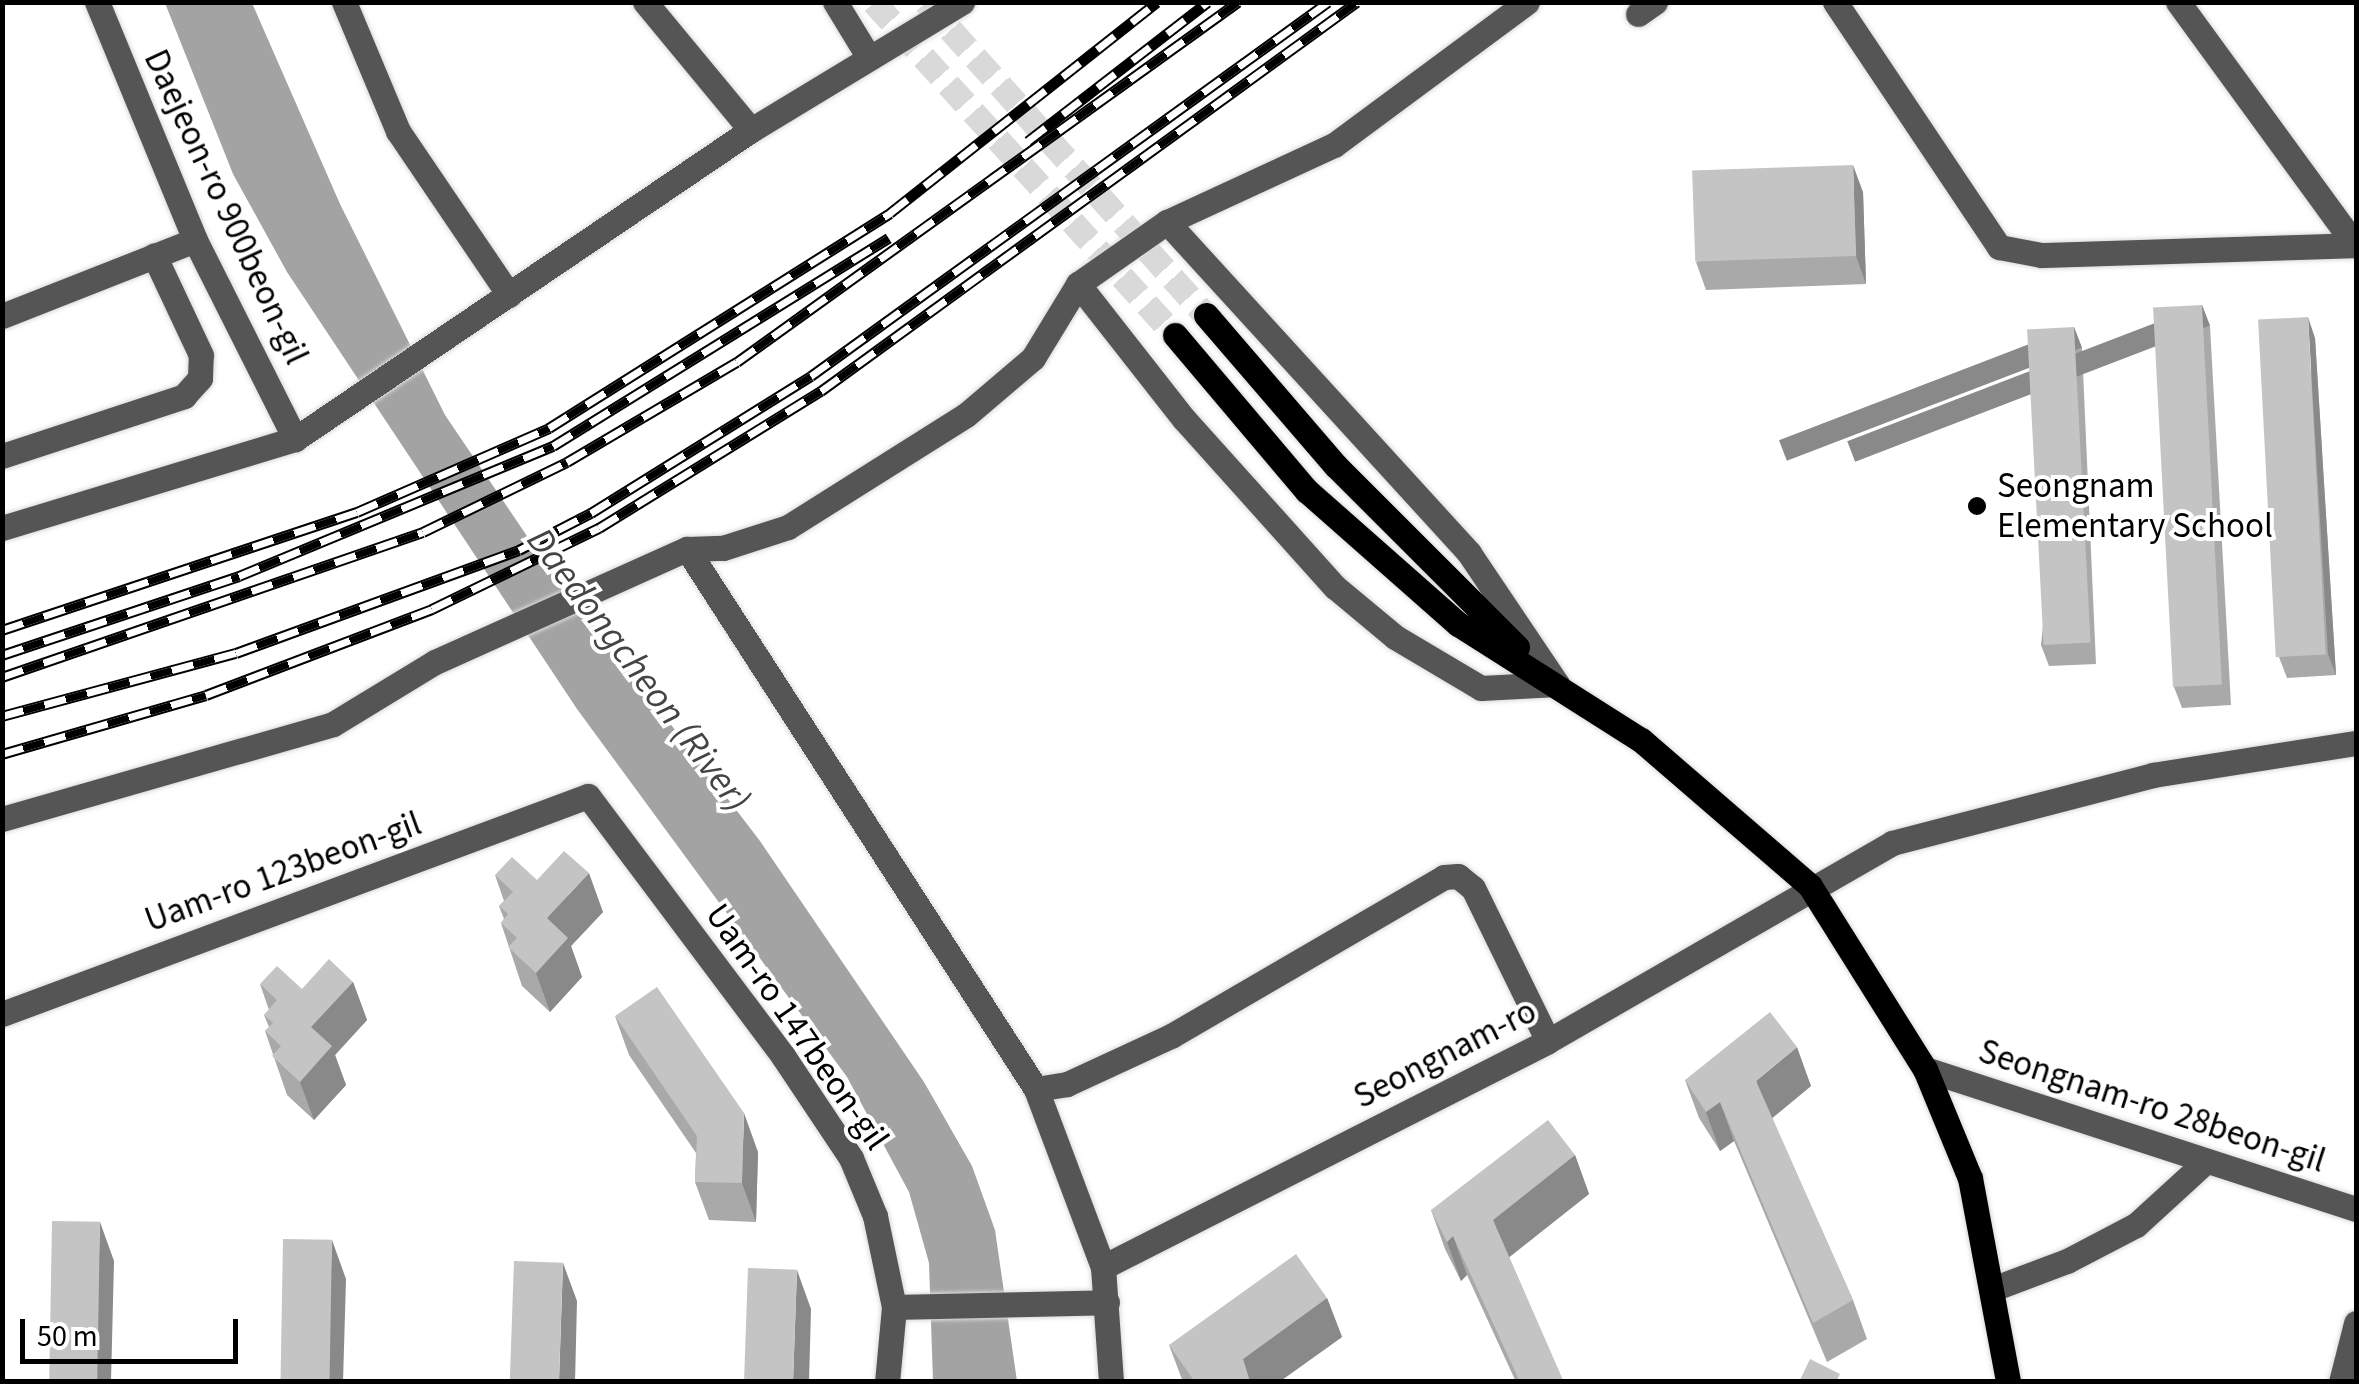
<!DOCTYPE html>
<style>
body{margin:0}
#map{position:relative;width:2359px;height:1384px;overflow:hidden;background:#fff;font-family:"Source Sans 3",sans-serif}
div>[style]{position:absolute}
.water>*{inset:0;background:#a3a3a3}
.major-tunnel>*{height:25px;margin-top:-12.5px;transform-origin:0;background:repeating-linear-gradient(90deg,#d9d9d9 0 25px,transparent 0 37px)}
.roads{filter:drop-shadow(0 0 2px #dbdbdb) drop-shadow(0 0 2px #dbdbdb)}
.minor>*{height:25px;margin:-12.5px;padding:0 12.5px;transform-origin:12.5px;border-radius:12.5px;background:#555}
.major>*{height:25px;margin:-12.5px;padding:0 12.5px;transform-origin:12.5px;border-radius:12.5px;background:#000}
.rail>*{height:11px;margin-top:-5.5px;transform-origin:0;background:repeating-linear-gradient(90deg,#fff 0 22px,#000 0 44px);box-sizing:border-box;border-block:2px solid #000}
.wall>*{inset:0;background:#a9a9a9}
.shaded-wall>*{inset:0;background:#898989;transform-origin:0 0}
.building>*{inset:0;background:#c4c4c4;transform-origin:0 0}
.dots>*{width:28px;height:28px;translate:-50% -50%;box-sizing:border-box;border:5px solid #fff;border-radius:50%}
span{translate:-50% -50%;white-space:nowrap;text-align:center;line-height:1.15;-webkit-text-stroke:8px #fff;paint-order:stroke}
.street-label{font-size:35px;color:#000}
.poi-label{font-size:35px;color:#000}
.left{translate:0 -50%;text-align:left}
.water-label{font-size:38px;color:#444;font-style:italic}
.frame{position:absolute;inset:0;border:5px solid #000;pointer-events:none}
.scale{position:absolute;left:20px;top:1319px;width:218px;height:45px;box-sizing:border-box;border:5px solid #000;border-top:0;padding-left:12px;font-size:30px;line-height:35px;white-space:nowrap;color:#000;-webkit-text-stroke:8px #fff;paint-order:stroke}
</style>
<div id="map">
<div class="water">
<div style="clip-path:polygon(165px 3px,252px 3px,340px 204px,445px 415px,529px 539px,760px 841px,924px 1082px,972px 1166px,995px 1230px,1017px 1381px,933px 1381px,929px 1263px,909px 1192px,847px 1077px,577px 709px,287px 272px,233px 174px)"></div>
</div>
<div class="major-tunnel">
<div style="left:874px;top:2px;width:449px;rotate:47.9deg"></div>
<div style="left:926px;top:2px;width:420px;rotate:48.2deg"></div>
</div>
<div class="roads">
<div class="minor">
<div style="left:97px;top:2px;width:257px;rotate:67.6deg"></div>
<div style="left:195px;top:240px;width:223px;rotate:63.3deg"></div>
<div style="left:344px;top:2px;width:140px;rotate:67.3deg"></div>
<div style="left:398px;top:131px;width:198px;rotate:55.9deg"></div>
<div style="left:645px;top:2px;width:166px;rotate:50.4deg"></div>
<div style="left:835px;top:2px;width:63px;rotate:58.6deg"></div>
<div style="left:1835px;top:2px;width:295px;rotate:56.2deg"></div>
<div style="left:1999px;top:247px;width:43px;rotate:10.8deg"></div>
<div style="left:2041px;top:255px;width:315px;rotate:-1.8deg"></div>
<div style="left:2178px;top:2px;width:301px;rotate:53.9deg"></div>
<div style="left:1638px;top:14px;width:21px;rotate:-35deg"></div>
<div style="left:1167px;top:222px;width:448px;rotate:47.6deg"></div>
<div style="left:1469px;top:553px;width:158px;rotate:56.1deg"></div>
<div style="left:1078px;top:284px;width:172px;rotate:51.9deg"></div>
<div style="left:1184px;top:419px;width:226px;rotate:48.1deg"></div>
<div style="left:1335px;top:587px;width:78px;rotate:39.8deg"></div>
<div style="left:1395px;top:637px;width:100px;rotate:30.7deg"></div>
<div style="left:1481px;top:688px;width:76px;rotate:-3deg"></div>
<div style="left:2px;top:316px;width:207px;rotate:-21.5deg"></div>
<div style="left:2px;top:456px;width:192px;rotate:-18.2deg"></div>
<div style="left:184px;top:396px;width:24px;rotate:-48deg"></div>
<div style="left:200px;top:378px;width:23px;rotate:-88deg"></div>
<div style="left:201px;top:355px;width:110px;rotate:-115.2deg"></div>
<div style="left:2px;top:528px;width:306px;rotate:-16.9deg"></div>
<div style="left:295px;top:439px;width:551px;rotate:-34.12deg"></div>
<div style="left:751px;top:130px;width:247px;rotate:-31.2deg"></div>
<div style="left:687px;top:549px;width:643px;rotate:57.13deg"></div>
<div style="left:1036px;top:1089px;width:190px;rotate:69.4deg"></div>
<div style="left:1103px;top:1267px;width:115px;rotate:86deg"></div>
<div style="left:2px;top:819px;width:344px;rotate:-16deg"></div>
<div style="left:333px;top:724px;width:119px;rotate:-31.3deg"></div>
<div style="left:435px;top:662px;width:276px;rotate:-24.2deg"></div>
<div style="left:687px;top:549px;width:36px;rotate:-2deg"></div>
<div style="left:723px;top:548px;width:68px;rotate:-17.9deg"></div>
<div style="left:788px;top:527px;width:210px;rotate:-32.2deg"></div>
<div style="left:966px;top:415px;width:88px;rotate:-40.4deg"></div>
<div style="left:1033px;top:358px;width:87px;rotate:-58.7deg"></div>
<div style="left:1078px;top:284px;width:108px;rotate:-34.9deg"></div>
<div style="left:1167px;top:222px;width:184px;rotate:-24.8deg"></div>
<div style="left:1334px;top:145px;width:240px;rotate:-36.5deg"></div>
<div style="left:2px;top:1014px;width:625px;rotate:-20.41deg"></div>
<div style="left:588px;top:796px;width:325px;rotate:53.1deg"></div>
<div style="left:783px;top:1056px;width:123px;rotate:56.3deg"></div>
<div style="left:851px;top:1158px;width:63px;rotate:67.5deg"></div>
<div style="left:875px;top:1216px;width:93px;rotate:78.2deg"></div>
<div style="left:894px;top:1307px;width:75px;rotate:95.3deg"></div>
<div style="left:1925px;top:1069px;width:453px;rotate:18deg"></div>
<div style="left:1036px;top:1089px;width:31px;rotate:-9deg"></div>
<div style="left:1067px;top:1084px;width:115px;rotate:-24.8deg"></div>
<div style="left:1171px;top:1036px;width:316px;rotate:-30.2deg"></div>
<div style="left:1444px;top:877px;width:14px;rotate:-4deg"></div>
<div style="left:1458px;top:876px;width:19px;rotate:39deg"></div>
<div style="left:1473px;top:888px;width:170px;rotate:63.9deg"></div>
<div style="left:1103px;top:1267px;width:499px;rotate:-26.9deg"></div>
<div style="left:1548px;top:1041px;width:397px;rotate:-29.9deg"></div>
<div style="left:1892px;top:843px;width:270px;rotate:-14.6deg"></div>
<div style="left:2153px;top:775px;width:206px;rotate:-9deg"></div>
<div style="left:1995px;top:1288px;width:77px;rotate:-20.6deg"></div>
<div style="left:2067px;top:1261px;width:78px;rotate:-27.6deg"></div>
<div style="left:2136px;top:1225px;width:93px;rotate:-42.4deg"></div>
<div style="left:894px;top:1307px;width:213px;rotate:-1.3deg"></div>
<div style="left:2341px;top:1382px;width:61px;rotate:-75.7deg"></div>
</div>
<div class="major">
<div style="left:1206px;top:315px;width:199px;rotate:49.3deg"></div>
<div style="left:1336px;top:466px;width:256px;rotate:45deg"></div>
<div style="left:1175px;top:335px;width:204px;rotate:49.8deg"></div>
<div style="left:1307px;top:491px;width:201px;rotate:41.4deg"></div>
<div style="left:1458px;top:624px;width:217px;rotate:32.4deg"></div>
<div style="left:1641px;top:740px;width:223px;rotate:40.8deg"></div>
<div style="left:1810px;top:886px;width:216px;rotate:57.9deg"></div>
<div style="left:1925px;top:1069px;width:118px;rotate:67.6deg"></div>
<div style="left:1970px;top:1178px;width:208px;rotate:79.4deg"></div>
</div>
</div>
<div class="rail">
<div style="left:1028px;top:141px;width:227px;rotate:-37.7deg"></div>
<div style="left:2px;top:630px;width:374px;rotate:-18.4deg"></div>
<div style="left:357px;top:512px;width:210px;rotate:-23.6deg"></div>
<div style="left:549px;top:428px;width:403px;rotate:-32.2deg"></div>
<div style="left:890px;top:213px;width:340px;rotate:-38.3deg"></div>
<div style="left:2px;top:655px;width:250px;rotate:-18.4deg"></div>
<div style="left:239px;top:576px;width:340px;rotate:-22.5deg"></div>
<div style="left:553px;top:446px;width:395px;rotate:-31.8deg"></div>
<div style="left:2px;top:677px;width:445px;rotate:-19deg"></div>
<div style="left:423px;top:532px;width:160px;rotate:-25.9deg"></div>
<div style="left:567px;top:462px;width:197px;rotate:-30.5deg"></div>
<div style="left:737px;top:362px;width:617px;rotate:-35.7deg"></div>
<div style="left:2px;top:716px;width:242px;rotate:-15.1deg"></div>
<div style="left:236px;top:653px;width:301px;rotate:-20deg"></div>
<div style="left:519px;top:550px;width:81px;rotate:-27.2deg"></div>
<div style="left:591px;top:513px;width:259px;rotate:-31.9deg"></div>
<div style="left:811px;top:376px;width:638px;rotate:-35.88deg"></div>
<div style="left:2px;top:754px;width:212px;rotate:-16.1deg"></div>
<div style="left:206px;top:695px;width:242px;rotate:-20.8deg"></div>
<div style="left:432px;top:609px;width:186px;rotate:-25.9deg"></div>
<div style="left:599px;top:528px;width:261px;rotate:-31.7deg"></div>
<div style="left:821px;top:391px;width:662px;rotate:-35.97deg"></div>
</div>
<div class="wall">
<div style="clip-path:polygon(1863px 192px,1866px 284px,1706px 290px,1696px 262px)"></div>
<div style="clip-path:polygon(2202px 305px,2210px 326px,2231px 705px,2182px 708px,2174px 687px)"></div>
<div style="clip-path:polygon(2074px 327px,2082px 348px,2096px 664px,2049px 666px,2041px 645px)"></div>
<div style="clip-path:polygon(2315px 338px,2336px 675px,2287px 678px,2279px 657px)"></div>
<div style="clip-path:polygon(495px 875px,537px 880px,603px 912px,571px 946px,582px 977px,550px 1012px,522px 986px,501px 923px,504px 919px,499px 906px,504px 901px)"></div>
<div style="clip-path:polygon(353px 982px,367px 1020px,335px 1055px,346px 1085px,314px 1120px,287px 1095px,265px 1031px,269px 1027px,264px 1015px,269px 1010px,260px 984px,302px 989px)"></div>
<div style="clip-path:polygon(615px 1016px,758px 1152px,756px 1222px,709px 1220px,695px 1182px,696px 1153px,629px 1055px)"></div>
<div style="clip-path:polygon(1685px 1080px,1811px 1086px,1772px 1118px,1853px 1300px,1867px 1339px,1827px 1362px,1734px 1141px,1720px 1151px,1699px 1118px)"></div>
<div style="clip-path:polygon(1575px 1155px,1589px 1194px,1509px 1257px,1563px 1382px,1516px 1382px,1467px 1275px,1461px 1281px,1445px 1249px,1431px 1210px)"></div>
<div style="clip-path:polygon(1327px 1298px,1342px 1337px,1279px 1382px,1183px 1382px,1169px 1345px)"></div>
</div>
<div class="shaded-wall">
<div style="clip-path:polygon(1853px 165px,1863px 192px,1866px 284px,1856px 256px)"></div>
<div style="left:2202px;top:305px;width:22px;height:380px;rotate:69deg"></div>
<div style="clip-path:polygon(2308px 317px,2315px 338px,2336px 675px,2328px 654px)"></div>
<div style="left:2074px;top:327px;width:22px;height:316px;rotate:69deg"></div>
<div style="clip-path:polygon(589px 873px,603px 912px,571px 946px,582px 977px,550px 1012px,536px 973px,547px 918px)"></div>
<div style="clip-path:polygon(353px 982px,367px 1020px,335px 1055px,346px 1085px,314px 1120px,300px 1082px,311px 1027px)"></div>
<div style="clip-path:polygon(1797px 1047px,1811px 1086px,1770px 1120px,1756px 1081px)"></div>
<div style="clip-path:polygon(1720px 1102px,1734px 1141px,1720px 1151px,1706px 1112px)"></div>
<div style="clip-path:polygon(744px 1113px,758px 1152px,756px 1222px,742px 1183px)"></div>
<div style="clip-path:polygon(1575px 1155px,1589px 1194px,1507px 1259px,1493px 1220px)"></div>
<div style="clip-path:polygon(100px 1222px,114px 1261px,111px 1382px,95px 1382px)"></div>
<div style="clip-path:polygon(1453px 1236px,1467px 1275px,1461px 1281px,1447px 1242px)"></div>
<div style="clip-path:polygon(332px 1240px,346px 1279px,343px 1382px,327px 1382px)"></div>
<div style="clip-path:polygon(563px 1263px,577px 1301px,575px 1382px,559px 1382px)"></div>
<div style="clip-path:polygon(797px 1270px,811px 1309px,809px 1382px,793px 1382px)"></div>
<div style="clip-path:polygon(1327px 1298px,1342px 1337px,1279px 1382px,1250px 1382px,1243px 1359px)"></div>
</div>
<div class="building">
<div style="left:1853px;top:165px;width:91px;height:161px;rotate:88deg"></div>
<div style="left:2202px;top:305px;width:380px;height:49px;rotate:87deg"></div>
<div style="left:2308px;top:317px;width:338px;height:50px;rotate:87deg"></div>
<div style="left:2074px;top:327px;width:316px;height:47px;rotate:87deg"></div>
<div style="clip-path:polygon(564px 851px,589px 873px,547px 918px,568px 938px,536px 973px,508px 947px,517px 938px,501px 923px,508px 914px,499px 906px,513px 892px,495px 875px,512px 857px,537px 880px)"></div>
<div style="clip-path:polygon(329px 959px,353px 982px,311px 1027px,332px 1046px,300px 1082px,272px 1056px,281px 1046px,265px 1031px,273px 1023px,264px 1015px,277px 1000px,260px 984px,277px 966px,302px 989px)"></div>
<div style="clip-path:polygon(657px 987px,744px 1113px,742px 1183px,695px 1182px,697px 1136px,615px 1016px)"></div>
<div style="clip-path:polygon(1770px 1012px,1797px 1047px,1756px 1081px,1853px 1300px,1813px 1323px,1720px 1102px,1706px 1112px,1685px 1080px)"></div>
<div style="clip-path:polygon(1548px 1120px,1575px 1155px,1493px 1220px,1563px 1380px,1559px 1382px,1520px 1382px,1453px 1236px,1447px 1242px,1431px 1210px)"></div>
<div style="left:52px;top:1221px;width:48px;height:161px;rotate:1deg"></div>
<div style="left:283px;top:1239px;width:49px;height:143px;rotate:1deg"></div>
<div style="clip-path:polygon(1296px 1254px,1327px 1298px,1243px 1359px,1250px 1382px,1195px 1382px,1169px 1345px)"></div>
<div style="left:514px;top:1261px;width:49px;height:121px;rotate:2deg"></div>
<div style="left:748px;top:1268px;width:49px;height:114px;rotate:2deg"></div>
<div style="clip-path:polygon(1810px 1359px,1840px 1374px,1836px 1382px,1799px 1382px)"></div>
</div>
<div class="dots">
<div style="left:1977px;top:506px;background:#000"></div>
</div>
<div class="street-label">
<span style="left:226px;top:207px;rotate:65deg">Daejeon-ro 900beon-gil</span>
<span style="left:283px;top:872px;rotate:-20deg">Uam-ro 123beon-gil</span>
<span style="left:797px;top:1027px;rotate:55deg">Uam-ro 147beon-gil</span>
<span style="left:1445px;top:1054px;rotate:-27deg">Seongnam-ro</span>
<span style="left:2152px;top:1106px;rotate:18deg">Seongnam-ro 28beon-gil</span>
</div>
<div class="poi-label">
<span class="left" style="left:1997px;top:506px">Seongnam<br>Elementary School</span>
</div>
<div class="water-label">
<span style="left:638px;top:670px;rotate:53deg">Daedongcheon (River)</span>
</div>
<div class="frame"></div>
<div class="scale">50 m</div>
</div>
